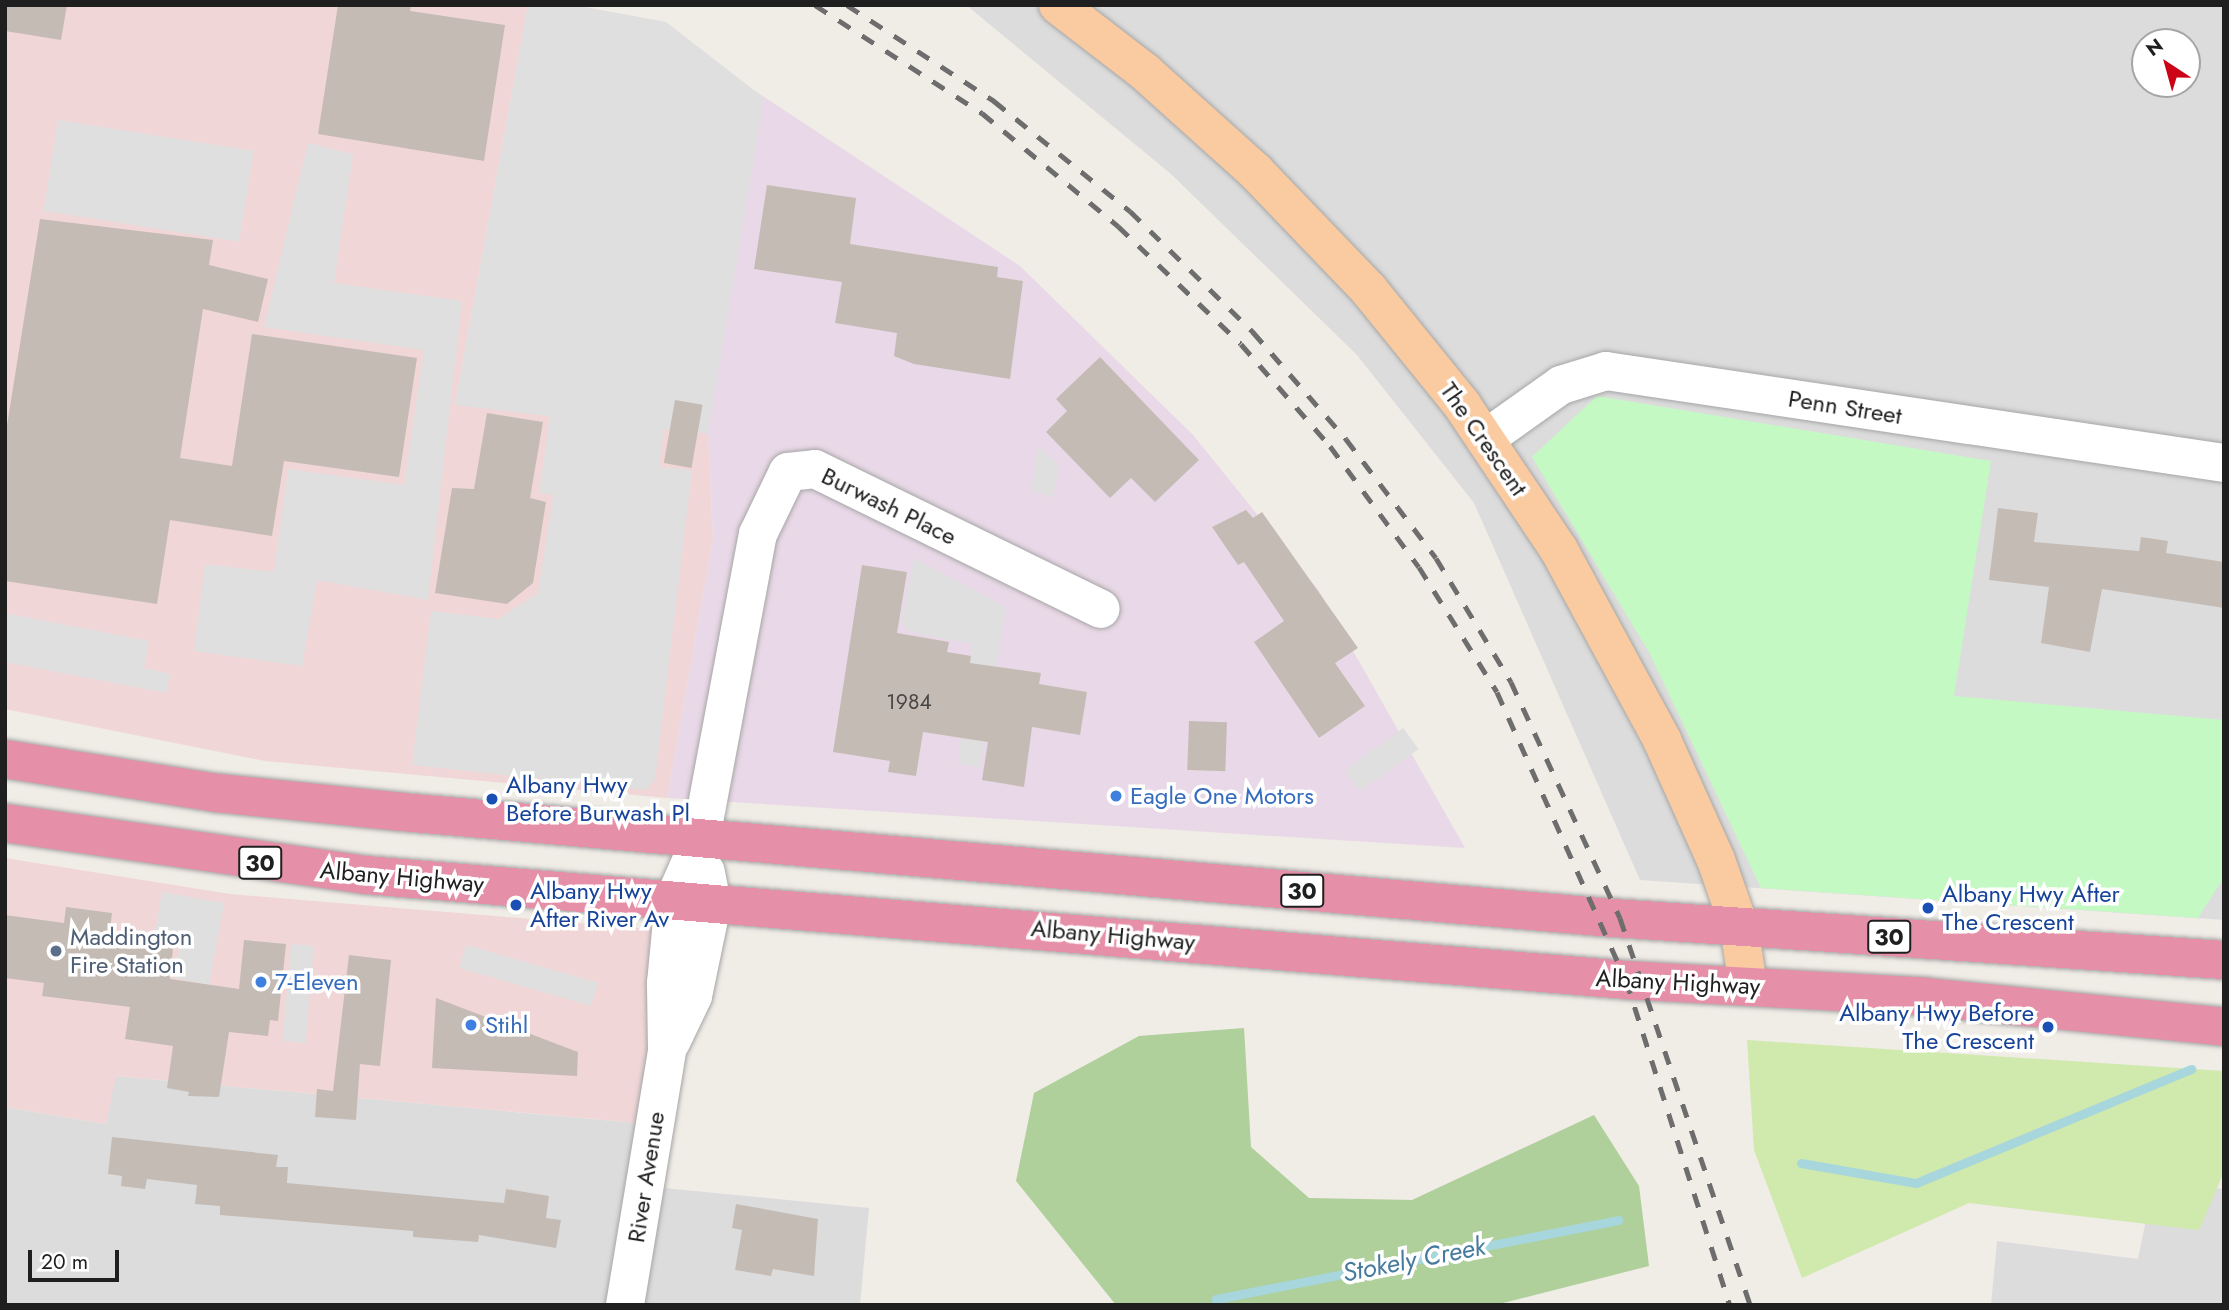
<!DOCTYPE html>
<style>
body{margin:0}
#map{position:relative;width:2229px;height:1310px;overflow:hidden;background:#f0ece6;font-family:Jost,sans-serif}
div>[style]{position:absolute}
.residential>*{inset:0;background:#dddcdd}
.commercial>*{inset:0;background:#f0d6d7}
.industrial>*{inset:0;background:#e9d8e7}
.grass>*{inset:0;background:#d0e9ad}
.forest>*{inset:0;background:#afcf9b}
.park>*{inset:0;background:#c5f9c4}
.parking>*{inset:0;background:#dfdfdf;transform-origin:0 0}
.stream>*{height:9px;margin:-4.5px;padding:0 4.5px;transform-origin:4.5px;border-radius:4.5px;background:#a7d6dd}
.building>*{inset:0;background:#c5bbb5;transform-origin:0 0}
.roads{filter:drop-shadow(0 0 2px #a6a6a6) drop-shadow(0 0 2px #a6a6a6)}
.minor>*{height:38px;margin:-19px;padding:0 19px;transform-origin:19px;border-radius:19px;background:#fff}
.major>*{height:38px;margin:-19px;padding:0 19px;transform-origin:19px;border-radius:19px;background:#facba0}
.highway>*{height:38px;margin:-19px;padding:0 19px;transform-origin:19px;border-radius:19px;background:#e68fa8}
.rail>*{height:5px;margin-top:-2.5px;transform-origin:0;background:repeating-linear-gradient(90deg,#6d6d6d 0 14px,transparent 0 28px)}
.dots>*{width:19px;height:19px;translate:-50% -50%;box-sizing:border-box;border:4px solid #fff;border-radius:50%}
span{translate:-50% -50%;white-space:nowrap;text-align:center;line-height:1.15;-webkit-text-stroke:7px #fff;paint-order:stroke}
.number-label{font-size:21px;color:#484644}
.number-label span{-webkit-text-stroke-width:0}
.shield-label span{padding:2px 5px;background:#fff;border:2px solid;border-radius:5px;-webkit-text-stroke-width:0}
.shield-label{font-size:23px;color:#1f1f1f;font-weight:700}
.street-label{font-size:24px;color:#1f1f1f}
.transit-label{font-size:24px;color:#164399}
.left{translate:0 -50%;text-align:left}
.right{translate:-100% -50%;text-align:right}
.shop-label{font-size:24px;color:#366cbe}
.service-label{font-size:24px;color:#4e5e75}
.water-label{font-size:26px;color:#477b9e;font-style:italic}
.frame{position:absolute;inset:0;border:7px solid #1f1f1f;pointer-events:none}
.north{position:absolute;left:2131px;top:28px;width:70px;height:70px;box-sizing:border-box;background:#fff;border:2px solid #a5a5a5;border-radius:50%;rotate:324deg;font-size:19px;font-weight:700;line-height:28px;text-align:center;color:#1f1f1f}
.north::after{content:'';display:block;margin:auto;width:24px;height:32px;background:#cc0316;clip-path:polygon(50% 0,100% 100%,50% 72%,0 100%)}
.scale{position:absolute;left:28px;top:1250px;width:91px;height:32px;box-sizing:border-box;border:4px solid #1f1f1f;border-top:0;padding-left:9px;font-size:21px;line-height:24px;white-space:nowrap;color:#1f1f1f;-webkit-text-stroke:5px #fff;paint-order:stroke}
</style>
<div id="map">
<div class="residential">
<div style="clip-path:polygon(evenodd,966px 5px,2224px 5px,2224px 920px,1640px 880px,1474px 503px,1357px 355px,1171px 174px,966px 5px,2145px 42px,2187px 42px,2187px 84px,2145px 84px,2145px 42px)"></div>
<div style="clip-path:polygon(115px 1076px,659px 1125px,653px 1187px,869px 1208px,860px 1305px,5px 1305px,5px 1107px,106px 1124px)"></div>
<div style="clip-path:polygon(2154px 1180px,2224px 1189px,2224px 1305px,1991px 1305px,1997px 1241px,2138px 1259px)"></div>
</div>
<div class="commercial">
<div style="clip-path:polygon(5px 5px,528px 5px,455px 404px,708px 433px,713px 537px,667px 798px,265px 761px,5px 709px)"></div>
<div style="clip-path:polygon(5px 858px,230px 894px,687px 932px,659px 1125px,116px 1076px,106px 1124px,5px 1107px)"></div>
</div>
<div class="industrial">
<div style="clip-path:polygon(528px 5px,574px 5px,749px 87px,1020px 266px,1193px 435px,1319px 591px,1465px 848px,667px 798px,713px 537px,708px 434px,455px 405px)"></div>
</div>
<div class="grass">
<div style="clip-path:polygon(1747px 1040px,2224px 1071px,2224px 1172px,2199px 1230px,1969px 1203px,1802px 1278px,1754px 1150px)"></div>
</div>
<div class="forest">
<div style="clip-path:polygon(1244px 1028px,1251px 1147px,1309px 1198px,1412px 1200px,1594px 1115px,1639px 1186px,1649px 1266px,1495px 1305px,1116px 1305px,1016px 1181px,1034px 1093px,1139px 1036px)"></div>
</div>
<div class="park">
<div style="clip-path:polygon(1597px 396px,1991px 461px,1954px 696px,2224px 720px,2224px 877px,2198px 918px,1761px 888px,1650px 654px,1532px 457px)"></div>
</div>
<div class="parking">
<div style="clip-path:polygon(528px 5px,574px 5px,666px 22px,764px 98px,708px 433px,664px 429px,659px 467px,692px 470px,655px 779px,646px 790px,412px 765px,431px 611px,498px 619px,538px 593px,553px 495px,539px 493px,550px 416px,455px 405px)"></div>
<div style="left:58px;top:120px;width:198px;height:92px;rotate:9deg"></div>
<div style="clip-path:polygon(308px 143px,353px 154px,334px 283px,462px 301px,428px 600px,317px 580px,302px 666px,194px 651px,205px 564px,274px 572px,288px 469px,404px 485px,424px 350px,264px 327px)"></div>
<div style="clip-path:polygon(1038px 446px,1059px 465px,1053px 498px,1031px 490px)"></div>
<div style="clip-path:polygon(914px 558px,1006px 607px,980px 768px,958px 763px,972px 644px,910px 632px,901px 623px)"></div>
<div style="clip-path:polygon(5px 613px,149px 641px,144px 668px,170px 674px,166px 693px,5px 662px)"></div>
<div style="left:1403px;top:728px;width:26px;height:72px;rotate:54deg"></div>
<div style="clip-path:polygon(162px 892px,224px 903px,209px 985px,174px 978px,180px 945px,154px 940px)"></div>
<div style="left:291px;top:944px;width:23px;height:97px;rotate:5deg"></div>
<div style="left:466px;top:945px;width:137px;height:24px;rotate:16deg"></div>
</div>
<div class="stream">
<div style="left:1801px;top:1163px;width:117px;rotate:9.9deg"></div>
<div style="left:1916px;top:1183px;width:298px;rotate:-22.5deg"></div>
<div style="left:1216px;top:1305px;width:6px;rotate:-90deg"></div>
<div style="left:1216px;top:1299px;width:410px;rotate:-11.1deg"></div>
</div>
<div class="building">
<div style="clip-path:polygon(5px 5px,67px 5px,61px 40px,5px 31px)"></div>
<div style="clip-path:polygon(338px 5px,411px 5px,410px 11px,505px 25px,484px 161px,318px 134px)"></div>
<div style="clip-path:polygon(767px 185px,856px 198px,850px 244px,998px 267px,997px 277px,1023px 281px,1010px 379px,914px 364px,894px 356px,897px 333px,835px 323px,842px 282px,754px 269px)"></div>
<div style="clip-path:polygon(40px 219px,213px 240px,209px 265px,268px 279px,258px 322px,203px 309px,180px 458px,232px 466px,252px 334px,417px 358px,399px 477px,284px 461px,272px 536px,170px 520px,157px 604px,5px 581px,5px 438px)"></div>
<div style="clip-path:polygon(1100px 357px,1199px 460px,1155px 502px,1131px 478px,1110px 498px,1046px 432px,1067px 411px,1056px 399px)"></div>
<div style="left:675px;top:400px;width:28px;height:64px;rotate:10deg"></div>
<div style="clip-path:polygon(487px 413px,543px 422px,530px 498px,546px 502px,533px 583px,507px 604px,435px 593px,452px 488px,474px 489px)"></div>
<div style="clip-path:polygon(1998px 508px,2038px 513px,2034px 542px,2139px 551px,2141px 537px,2168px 541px,2166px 553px,2224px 562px,2224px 608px,2102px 589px,2090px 652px,2041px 643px,2049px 587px,1989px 580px)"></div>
<div style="clip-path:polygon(1246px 510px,1253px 518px,1262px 512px,1358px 648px,1335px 663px,1365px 706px,1319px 738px,1254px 642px,1284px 621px,1244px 562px,1238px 565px,1212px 527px)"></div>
<div style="clip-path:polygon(862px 565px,907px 572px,897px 633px,949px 642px,947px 652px,971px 656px,970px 663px,1041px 673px,1039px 684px,1087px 692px,1080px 735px,1032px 727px,1024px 787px,982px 780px,988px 742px,923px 732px,916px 776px,888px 772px,890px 761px,833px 752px)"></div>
<div style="left:1189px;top:721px;width:38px;height:49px;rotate:2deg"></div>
<div style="clip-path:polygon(66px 907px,112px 913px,109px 938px,173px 949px,170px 979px,239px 989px,244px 940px,286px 944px,278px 1021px,270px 1020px,268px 1036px,229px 1032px,219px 1097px,188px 1096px,189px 1092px,167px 1088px,173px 1046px,125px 1039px,130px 1007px,42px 996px,44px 983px,5px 978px,5px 915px,64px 923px)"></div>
<div style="clip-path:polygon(349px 955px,391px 960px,380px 1066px,360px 1064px,356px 1120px,315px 1117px,317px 1089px,333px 1091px)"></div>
<div style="clip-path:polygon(436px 998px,578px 1052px,577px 1076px,432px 1068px)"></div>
<div style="clip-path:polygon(112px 1137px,278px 1155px,276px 1167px,288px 1167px,287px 1183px,504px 1203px,506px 1189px,549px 1196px,546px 1218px,561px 1220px,556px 1248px,479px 1235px,478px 1242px,413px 1237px,413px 1231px,220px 1215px,220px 1206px,195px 1204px,197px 1185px,147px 1179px,145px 1189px,121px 1186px,122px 1176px,108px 1174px)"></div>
<div style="clip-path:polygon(736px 1204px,818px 1219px,814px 1276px,773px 1269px,771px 1276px,735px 1270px,742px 1230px,732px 1228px)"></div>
</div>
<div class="roads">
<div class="minor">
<div style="left:1485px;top:439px;width:93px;rotate:-35.4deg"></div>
<div style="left:1561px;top:385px;width:47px;rotate:-17.3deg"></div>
<div style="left:1606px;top:371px;width:625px;rotate:8.47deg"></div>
<div style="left:671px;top:1042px;width:51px;rotate:-64.4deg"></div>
<div style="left:693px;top:996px;width:94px;rotate:-78.3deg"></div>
<div style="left:712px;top:904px;width:33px;rotate:-101deg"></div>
<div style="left:625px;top:1305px;width:258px;rotate:-80.6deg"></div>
<div style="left:667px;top:1050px;width:67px;rotate:-90.9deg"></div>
<div style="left:666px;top:983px;width:83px;rotate:-84.5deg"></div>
<div style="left:674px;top:900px;width:68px;rotate:-66.5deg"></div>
<div style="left:701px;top:838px;width:309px;rotate:-79.4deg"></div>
<div style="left:758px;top:534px;width:69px;rotate:-64.2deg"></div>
<div style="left:788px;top:472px;width:27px;rotate:-6deg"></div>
<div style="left:815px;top:469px;width:318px;rotate:26.1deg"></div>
</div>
<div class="major">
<div style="left:1058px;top:5px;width:110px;rotate:37.6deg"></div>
<div style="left:1145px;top:72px;width:149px;rotate:42deg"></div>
<div style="left:1256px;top:172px;width:163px;rotate:46.2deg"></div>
<div style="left:1369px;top:290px;width:148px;rotate:51deg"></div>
<div style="left:1462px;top:405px;width:174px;rotate:56.2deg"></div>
<div style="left:1559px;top:550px;width:216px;rotate:61.5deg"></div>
<div style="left:1662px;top:740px;width:132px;rotate:65.8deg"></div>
<div style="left:1716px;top:860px;width:70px;rotate:70.8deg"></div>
<div style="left:1739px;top:926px;width:61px;rotate:81.5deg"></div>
</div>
<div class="highway">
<div style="left:5px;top:759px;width:216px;rotate:9.1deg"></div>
<div style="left:218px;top:793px;width:185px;rotate:5.9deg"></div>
<div style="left:402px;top:812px;width:1202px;rotate:5.01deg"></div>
<div style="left:1599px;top:917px;width:626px;rotate:3.94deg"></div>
<div style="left:5px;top:823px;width:365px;rotate:8.2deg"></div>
<div style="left:366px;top:875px;width:1264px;rotate:4.76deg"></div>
<div style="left:1626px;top:980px;width:300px;rotate:3.2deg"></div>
<div style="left:1926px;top:997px;width:300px;rotate:5.7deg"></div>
</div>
</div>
<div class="rail">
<div style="left:815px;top:5px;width:199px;rotate:32.9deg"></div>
<div style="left:982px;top:113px;width:177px;rotate:39.7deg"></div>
<div style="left:1118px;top:226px;width:170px;rotate:43.8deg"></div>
<div style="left:1241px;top:344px;width:135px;rotate:48.9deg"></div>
<div style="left:1330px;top:446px;width:150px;rotate:53.7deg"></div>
<div style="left:1419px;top:567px;width:147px;rotate:58deg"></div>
<div style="left:1497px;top:692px;width:316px;rotate:65.9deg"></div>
<div style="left:1626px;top:980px;width:341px;rotate:72.3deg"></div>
<div style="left:847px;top:5px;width:176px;rotate:33.1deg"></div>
<div style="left:994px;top:101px;width:175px;rotate:39deg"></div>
<div style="left:1130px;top:211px;width:173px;rotate:44.5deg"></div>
<div style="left:1253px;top:332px;width:142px;rotate:49deg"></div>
<div style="left:1346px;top:439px;width:149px;rotate:52.9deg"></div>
<div style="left:1436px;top:558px;width:145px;rotate:58.8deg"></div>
<div style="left:1511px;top:682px;width:260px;rotate:65.2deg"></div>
<div style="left:1620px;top:918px;width:408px;rotate:71.4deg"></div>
</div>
<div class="dots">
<div style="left:1116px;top:796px;background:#3f7fe0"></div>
<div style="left:492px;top:799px;background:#1a4fb4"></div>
<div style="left:516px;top:905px;background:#1a4fb4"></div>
<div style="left:1928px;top:908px;background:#1a4fb4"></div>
<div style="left:56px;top:951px;background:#5c6f8a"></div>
<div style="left:261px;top:982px;background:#3f7fe0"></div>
<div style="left:471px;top:1025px;background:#3f7fe0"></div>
<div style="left:2048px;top:1027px;background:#1a4fb4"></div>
</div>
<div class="number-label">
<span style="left:909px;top:702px">1984</span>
</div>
<div class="shield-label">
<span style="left:260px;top:863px">30</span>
<span style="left:1302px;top:891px">30</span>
<span style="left:1889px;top:937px">30</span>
</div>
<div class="street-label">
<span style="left:1845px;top:407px;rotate:9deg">Penn Street</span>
<span style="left:1484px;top:439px;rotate:55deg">The Crescent</span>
<span style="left:889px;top:506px;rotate:26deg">Burwash Place</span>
<span style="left:402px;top:877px;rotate:5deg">Albany Highway</span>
<span style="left:1113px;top:935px;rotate:5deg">Albany Highway</span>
<span style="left:1678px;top:982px;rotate:3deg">Albany Highway</span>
<span style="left:646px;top:1177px;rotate:-81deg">River Avenue</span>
</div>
<div class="transit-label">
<span class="left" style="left:506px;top:799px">Albany Hwy<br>Before Burwash Pl</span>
<span class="left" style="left:530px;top:905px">Albany Hwy<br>After River Av</span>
<span class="left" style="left:1942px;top:908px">Albany Hwy After<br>The Crescent</span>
<span class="right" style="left:2034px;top:1027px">Albany Hwy Before<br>The Crescent</span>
</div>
<div class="shop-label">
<span class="left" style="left:1130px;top:796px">Eagle One Motors</span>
<span class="left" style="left:275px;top:982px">7-Eleven</span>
<span class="left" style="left:485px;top:1025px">Stihl</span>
</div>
<div class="service-label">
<span class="left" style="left:70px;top:951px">Maddington<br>Fire Station</span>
</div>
<div class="water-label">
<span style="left:1414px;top:1260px;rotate:-11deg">Stokely Creek</span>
</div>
<div class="frame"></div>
<div class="north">N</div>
<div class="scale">20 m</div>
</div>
